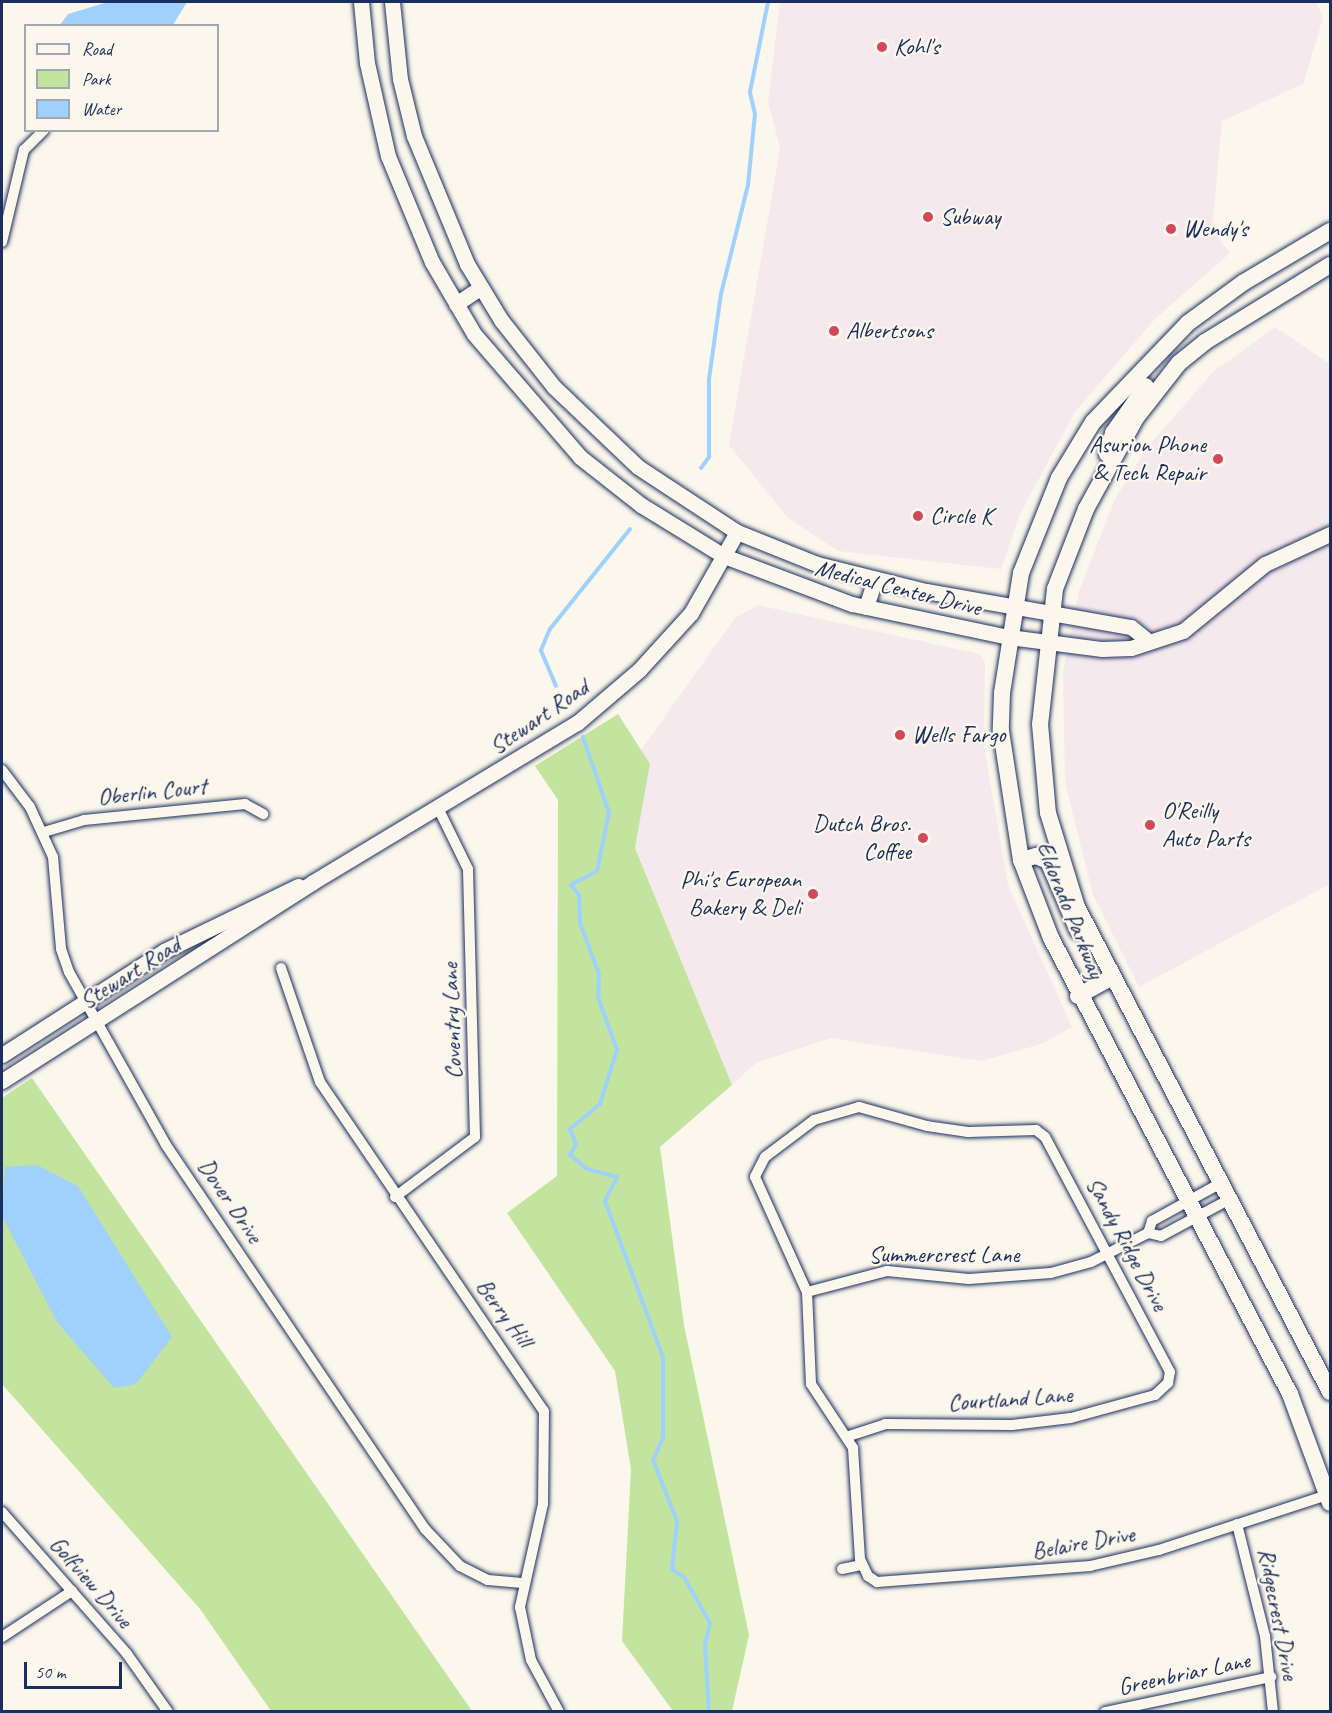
<!DOCTYPE html>
<style>
body{margin:0}
#map{position:relative;width:1332px;height:1713px;overflow:hidden;background:#fbf7ec;font-family:Caveat,sans-serif}
div>[style]{position:absolute}
.built>*{inset:0;background:#f6e9ee}
.green>*{inset:0;background:#c2e49e}
.water>*{inset:0;background:#a0d1fc}
.stream>*{height:4px;margin:-2px;padding:0 2px;transform-origin:2px;border-radius:2px;background:#a0d1fc}
.roads{filter:drop-shadow(0 0 2px #1b2f5e) drop-shadow(0 0 2px #1b2f5e)}
.street>*{height:10px;margin:-5px;padding:0 5px;transform-origin:5px;border-radius:5px;background:#fbf7ec}
.secondary>*{height:15px;margin:-7.5px;padding:0 7.5px;transform-origin:7.5px;border-radius:7.5px;background:#fbf7ec}
.primary>*{height:16px;margin:-8px;padding:0 8px;transform-origin:8px;border-radius:8px;background:#fbf7ec}
.dots>*{width:16px;height:16px;translate:-50% -50%;box-sizing:border-box;border:3px solid #fbf7ec;border-radius:50%}
span{translate:-50% -50%;white-space:nowrap;text-align:center;line-height:1.15;-webkit-text-stroke:4.5px #fbf7ec;paint-order:stroke}
.poi-label{font-size:24px;color:#1b2f5e}
.left{translate:0 -50%;text-align:left}
.right{translate:-100% -50%;text-align:right}
.street-label{font-size:24px;color:#1b2f5e}
.frame{position:absolute;inset:0;border:3px solid #1b2f5e;pointer-events:none}
.legend{position:absolute;left:24px;top:24px;width:195px;height:108px;box-sizing:border-box;background:#fbf7ec;border:2px solid #a1a7b3;margin:0;padding:8px 10px;list-style:none;font-size:18px;color:#1b2f5e}
.legend li{display:flex;align-items:center;gap:12px;height:30px}
.legend b{width:30px;border:2px solid #a1a7b3}
.scale{position:absolute;left:24px;top:1662px;width:98px;height:27px;box-sizing:border-box;border:3px solid #1b2f5e;border-top:0;padding-left:8px;font-size:18px;line-height:21px;white-space:nowrap;color:#1b2f5e;-webkit-text-stroke:4px #fbf7ec;paint-order:stroke}
</style>
<div id="map">
<div class="built">
<div style="clip-path:polygon(780px 2px,1317px 2px,1323px 18px,1303px 84px,1222px 121px,1212px 230px,1230px 253px,1155px 319px,1075px 412px,1020px 514px,1001px 569px,838px 551px,788px 518px,729px 445px,780px 148px,768px 102px)"></div>
<div style="clip-path:polygon(1275px 327px,1330px 364px,1330px 884px,1139px 987px,1093px 895px,1065px 782px,1063px 673px,1079px 591px,1115px 499px,1147px 448px,1213px 372px)"></div>
<div style="clip-path:polygon(758px 605px,979px 654px,985px 662px,984px 746px,1008px 885px,1072px 1027px,1041px 1044px,982px 1061px,831px 1038px,756px 1063px,732px 1085px,635px 848px,650px 765px,641px 750px,735px 618px)"></div>
</div>
<div class="green">
<div style="clip-path:polygon(618px 714px,650px 764px,635px 848px,732px 1085px,660px 1147px,684px 1325px,749px 1635px,732px 1711px,673px 1711px,622px 1641px,631px 1469px,615px 1371px,507px 1213px,557px 1176px,558px 800px,535px 766px)"></div>
<div style="clip-path:polygon(32px 1078px,472px 1711px,271px 1711px,200px 1609px,2px 1384px,2px 1098px)"></div>
</div>
<div class="water">
<div style="clip-path:polygon(108px 2px,187px 2px,173px 25px,60px 25px,68px 14px)"></div>
<div style="clip-path:polygon(37px 1165px,78px 1186px,172px 1337px,136px 1384px,114px 1388px,57px 1322px,2px 1216px,5px 1167px)"></div>
</div>
<div class="stream">
<div style="left:701px;top:468px;width:14px;rotate:-54deg"></div>
<div style="left:709px;top:457px;width:78px;rotate:-90deg"></div>
<div style="left:709px;top:379px;width:86px;rotate:-82deg"></div>
<div style="left:721px;top:294px;width:112px;rotate:-76.1deg"></div>
<div style="left:748px;top:185px;width:71px;rotate:-84.4deg"></div>
<div style="left:755px;top:114px;width:23px;rotate:-103deg"></div>
<div style="left:750px;top:92px;width:92px;rotate:-78.7deg"></div>
<div style="left:556px;top:686px;width:39px;rotate:-113deg"></div>
<div style="left:541px;top:650px;width:23px;rotate:-67deg"></div>
<div style="left:550px;top:629px;width:128px;rotate:-51.3deg"></div>
<div style="left:583px;top:737px;width:80px;rotate:71.1deg"></div>
<div style="left:609px;top:813px;width:59px;rotate:101.7deg"></div>
<div style="left:597px;top:871px;width:30px;rotate:152deg"></div>
<div style="left:571px;top:885px;width:13px;rotate:51deg"></div>
<div style="left:579px;top:895px;width:28px;rotate:88deg"></div>
<div style="left:580px;top:923px;width:54px;rotate:69.6deg"></div>
<div style="left:599px;top:974px;width:23px;rotate:92deg"></div>
<div style="left:598px;top:997px;width:56px;rotate:70.3deg"></div>
<div style="left:617px;top:1050px;width:57px;rotate:107.5deg"></div>
<div style="left:600px;top:1104px;width:39px;rotate:140deg"></div>
<div style="left:570px;top:1129px;width:16px;rotate:68deg"></div>
<div style="left:576px;top:1144px;width:13px;rotate:119deg"></div>
<div style="left:570px;top:1155px;width:22px;rotate:39deg"></div>
<div style="left:587px;top:1169px;width:31px;rotate:15deg"></div>
<div style="left:617px;top:1177px;width:27px;rotate:117deg"></div>
<div style="left:605px;top:1201px;width:166px;rotate:69.6deg"></div>
<div style="left:663px;top:1357px;width:81px;rotate:90deg"></div>
<div style="left:663px;top:1438px;width:24px;rotate:114deg"></div>
<div style="left:653px;top:1460px;width:66px;rotate:68.5deg"></div>
<div style="left:677px;top:1521px;width:48px;rotate:95.9deg"></div>
<div style="left:672px;top:1569px;width:14px;rotate:34deg"></div>
<div style="left:684px;top:1577px;width:53px;rotate:60.5deg"></div>
<div style="left:710px;top:1623px;width:23px;rotate:103deg"></div>
<div style="left:705px;top:1645px;width:67px;rotate:86.6deg"></div>
</div>
<div class="roads">
<div class="street">
<div style="left:2px;top:242px;width:95px;rotate:-76.6deg"></div>
<div style="left:24px;top:150px;width:28px;rotate:-45deg"></div>
<div style="left:2px;top:770px;width:46px;rotate:52.9deg"></div>
<div style="left:30px;top:807px;width:55px;rotate:65.3deg"></div>
<div style="left:53px;top:857px;width:92px;rotate:85deg"></div>
<div style="left:61px;top:949px;width:24px;rotate:71deg"></div>
<div style="left:69px;top:972px;width:198px;rotate:60.7deg"></div>
<div style="left:166px;top:1145px;width:463px;rotate:56deg"></div>
<div style="left:425px;top:1529px;width:51px;rotate:46.6deg"></div>
<div style="left:460px;top:1566px;width:31px;rotate:27deg"></div>
<div style="left:488px;top:1580px;width:37px;rotate:5deg"></div>
<div style="left:44px;top:832px;width:42px;rotate:-16.7deg"></div>
<div style="left:84px;top:820px;width:162px;rotate:-5.7deg"></div>
<div style="left:245px;top:804px;width:21px;rotate:29deg"></div>
<div style="left:281px;top:968px;width:120px;rotate:71.1deg"></div>
<div style="left:320px;top:1082px;width:398px;rotate:55.8deg"></div>
<div style="left:544px;top:1411px;width:93px;rotate:90.6deg"></div>
<div style="left:543px;top:1504px;width:106px;rotate:102.6deg"></div>
<div style="left:520px;top:1607px;width:54px;rotate:78.3deg"></div>
<div style="left:531px;top:1660px;width:59px;rotate:61.7deg"></div>
<div style="left:1221px;top:1183px;width:79px;rotate:151.2deg"></div>
<div style="left:1152px;top:1221px;width:13px;rotate:108deg"></div>
<div style="left:1148px;top:1233px;width:13px;rotate:13deg"></div>
<div style="left:1161px;top:1236px;width:78px;rotate:-28.2deg"></div>
<div style="left:395px;top:1197px;width:100px;rotate:-36.9deg"></div>
<div style="left:475px;top:1137px;width:268px;rotate:-91.5deg"></div>
<div style="left:468px;top:869px;width:66px;rotate:-116.2deg"></div>
<div style="left:807px;top:1292px;width:83px;rotate:-14.7deg"></div>
<div style="left:887px;top:1271px;width:82px;rotate:5.6deg"></div>
<div style="left:969px;top:1279px;width:82px;rotate:-4.2deg"></div>
<div style="left:1051px;top:1273px;width:41px;rotate:-15.4deg"></div>
<div style="left:1091px;top:1262px;width:64px;rotate:-27deg"></div>
<div style="left:849px;top:1436px;width:38px;rotate:-18deg"></div>
<div style="left:885px;top:1424px;width:127px;rotate:0.5deg"></div>
<div style="left:1012px;top:1425px;width:59px;rotate:-6.8deg"></div>
<div style="left:1071px;top:1418px;width:87px;rotate:-15.3deg"></div>
<div style="left:1155px;top:1395px;width:18px;rotate:-43deg"></div>
<div style="left:1168px;top:1383px;width:11px;rotate:-80deg"></div>
<div style="left:1170px;top:1372px;width:266px;rotate:-118deg"></div>
<div style="left:1045px;top:1137px;width:11px;rotate:-142deg"></div>
<div style="left:1036px;top:1130px;width:68px;rotate:178.3deg"></div>
<div style="left:968px;top:1132px;width:41px;rotate:-171.7deg"></div>
<div style="left:927px;top:1126px;width:71px;rotate:-164.4deg"></div>
<div style="left:859px;top:1107px;width:47px;rotate:163.9deg"></div>
<div style="left:814px;top:1120px;width:61px;rotate:142.9deg"></div>
<div style="left:765px;top:1157px;width:22px;rotate:117deg"></div>
<div style="left:755px;top:1177px;width:126px;rotate:65.7deg"></div>
<div style="left:807px;top:1292px;width:92px;rotate:87.5deg"></div>
<div style="left:811px;top:1384px;width:77px;rotate:56.7deg"></div>
<div style="left:853px;top:1448px;width:111px;rotate:86.4deg"></div>
<div style="left:860px;top:1559px;width:19px;rotate:65deg"></div>
<div style="left:868px;top:1576px;width:11px;rotate:34deg"></div>
<div style="left:877px;top:1582px;width:214px;rotate:-4.3deg"></div>
<div style="left:1090px;top:1566px;width:71px;rotate:-13.1deg"></div>
<div style="left:1159px;top:1550px;width:180px;rotate:-18.1deg"></div>
<div style="left:2px;top:1512px;width:189px;rotate:48.6deg"></div>
<div style="left:127px;top:1654px;width:71px;rotate:54.7deg"></div>
<div style="left:1237px;top:1524px;width:115px;rotate:76deg"></div>
<div style="left:1265px;top:1636px;width:76px;rotate:84deg"></div>
<div style="left:842px;top:1569px;width:19px;rotate:-12deg"></div>
<div style="left:2px;top:1637px;width:84px;rotate:-33.3deg"></div>
<div style="left:1105px;top:1712px;width:170px;rotate:-11.9deg"></div>
</div>
<div class="secondary">
<div style="left:361px;top:2px;width:61px;rotate:84.4deg"></div>
<div style="left:367px;top:63px;width:95px;rotate:77.3deg"></div>
<div style="left:388px;top:156px;width:115px;rotate:67.5deg"></div>
<div style="left:432px;top:262px;width:83px;rotate:59.7deg"></div>
<div style="left:474px;top:334px;width:162px;rotate:49.2deg"></div>
<div style="left:580px;top:457px;width:78px;rotate:38.2deg"></div>
<div style="left:641px;top:505px;width:97px;rotate:31.6deg"></div>
<div style="left:724px;top:556px;width:137px;rotate:20.6deg"></div>
<div style="left:852px;top:604px;width:160px;rotate:11.9deg"></div>
<div style="left:1009px;top:637px;width:94px;rotate:7.4deg"></div>
<div style="left:1102px;top:649px;width:29px;rotate:-2deg"></div>
<div style="left:1131px;top:648px;width:55px;rotate:-18.1deg"></div>
<div style="left:1183px;top:631px;width:106px;rotate:-39.3deg"></div>
<div style="left:1265px;top:564px;width:72px;rotate:-24.8deg"></div>
<div style="left:392px;top:2px;width:77px;rotate:84.1deg"></div>
<div style="left:400px;top:79px;width:59px;rotate:76.2deg"></div>
<div style="left:414px;top:136px;width:139px;rotate:67.5deg"></div>
<div style="left:467px;top:264px;width:66px;rotate:58.7deg"></div>
<div style="left:501px;top:320px;width:85px;rotate:51.7deg"></div>
<div style="left:554px;top:387px;width:116px;rotate:43.6deg"></div>
<div style="left:638px;top:467px;width:118px;rotate:33.3deg"></div>
<div style="left:737px;top:532px;width:86px;rotate:21.8deg"></div>
<div style="left:817px;top:564px;width:112px;rotate:13.9deg"></div>
<div style="left:926px;top:591px;width:208px;rotate:10deg"></div>
<div style="left:1131px;top:627px;width:19px;rotate:39deg"></div>
<div style="left:456px;top:304px;width:30px;rotate:-34deg"></div>
<div style="left:866px;top:607px;width:29px;rotate:-72deg"></div>
<div style="left:2px;top:1055px;width:193px;rotate:-32.7deg"></div>
<div style="left:164px;top:951px;width:149px;rotate:-25.9deg"></div>
<div style="left:2px;top:1081px;width:369px;rotate:-32.6deg"></div>
<div style="left:313px;top:882px;width:308px;rotate:-31.1deg"></div>
<div style="left:577px;top:723px;width:82px;rotate:-40.5deg"></div>
<div style="left:639px;top:670px;width:77px;rotate:-47.6deg"></div>
<div style="left:691px;top:613px;width:93px;rotate:-60.4deg"></div>
</div>
<div class="primary">
<div style="left:1330px;top:231px;width:100px;rotate:149.3deg"></div>
<div style="left:1244px;top:282px;width:69px;rotate:143.8deg"></div>
<div style="left:1188px;top:323px;width:137px;rotate:133.8deg"></div>
<div style="left:1093px;top:422px;width:66px;rotate:121.3deg"></div>
<div style="left:1059px;top:478px;width:102px;rotate:111.8deg"></div>
<div style="left:1021px;top:573px;width:121px;rotate:99deg"></div>
<div style="left:1002px;top:693px;width:38px;rotate:92deg"></div>
<div style="left:1001px;top:731px;width:131px;rotate:81.2deg"></div>
<div style="left:1021px;top:860px;width:84px;rotate:69deg"></div>
<div style="left:1051px;top:938px;width:515px;rotate:62.34deg"></div>
<div style="left:1290px;top:1394px;width:116px;rotate:69.8deg"></div>
<div style="left:1330px;top:265px;width:147px;rotate:148.4deg"></div>
<div style="left:1205px;top:342px;width:33px;rotate:141deg"></div>
<div style="left:1179px;top:363px;width:70px;rotate:128deg"></div>
<div style="left:1136px;top:418px;width:104px;rotate:118.8deg"></div>
<div style="left:1086px;top:509px;width:86px;rotate:111.2deg"></div>
<div style="left:1055px;top:589px;width:136px;rotate:96.3deg"></div>
<div style="left:1040px;top:724px;width:89px;rotate:84.9deg"></div>
<div style="left:1048px;top:813px;width:98px;rotate:72.9deg"></div>
<div style="left:1077px;top:907px;width:547px;rotate:62.45deg"></div>
<div style="left:1107px;top:454px;width:22px;rotate:-74deg"></div>
<div style="left:1113px;top:433px;width:57px;rotate:-54.9deg"></div>
<div style="left:1021px;top:860px;width:16px;rotate:-15deg"></div>
<div style="left:1036px;top:856px;width:13px;rotate:23deg"></div>
<div style="left:1048px;top:861px;width:76px;rotate:66.8deg"></div>
<div style="left:1078px;top:996px;width:38px;rotate:-29deg"></div>
</div>
</div>
<div class="dots">
<div style="left:882px;top:47px;background:#d1495b"></div>
<div style="left:928px;top:217px;background:#d1495b"></div>
<div style="left:1171px;top:229px;background:#d1495b"></div>
<div style="left:834px;top:331px;background:#d1495b"></div>
<div style="left:1218px;top:459px;background:#d1495b"></div>
<div style="left:918px;top:516px;background:#d1495b"></div>
<div style="left:900px;top:735px;background:#d1495b"></div>
<div style="left:1150px;top:825px;background:#d1495b"></div>
<div style="left:923px;top:838px;background:#d1495b"></div>
<div style="left:813px;top:894px;background:#d1495b"></div>
</div>
<div class="poi-label">
<span class="left" style="left:894px;top:47px">Kohl's</span>
<span class="left" style="left:940px;top:217px">Subway</span>
<span class="left" style="left:1183px;top:229px">Wendy's</span>
<span class="left" style="left:846px;top:331px">Albertsons</span>
<span class="right" style="left:1206px;top:459px">Asurion Phone<br>&amp; Tech Repair</span>
<span class="left" style="left:930px;top:516px">Circle K</span>
<span class="left" style="left:912px;top:735px">Wells Fargo</span>
<span class="left" style="left:1162px;top:825px">O'Reilly<br>Auto Parts</span>
<span class="right" style="left:911px;top:838px">Dutch Bros.<br>Coffee</span>
<span class="right" style="left:801px;top:894px">Phi's European<br>Bakery &amp; Deli</span>
</div>
<div class="street-label">
<span style="left:898px;top:588px;rotate:14deg">Medical Center Drive</span>
<span style="left:539px;top:717px;rotate:-34deg">Stewart Road</span>
<span style="left:152px;top:792px;rotate:-6deg">Oberlin Court</span>
<span style="left:1070px;top:910px;rotate:68deg">Eldorado Parkway</span>
<span style="left:130px;top:973px;rotate:-32deg">Stewart Road</span>
<span style="left:452px;top:1021px;rotate:-92deg">Coventry Lane</span>
<span style="left:230px;top:1201px;rotate:56deg">Dover Drive</span>
<span style="left:1127px;top:1244px;rotate:62deg">Sandy Ridge Drive</span>
<span style="left:944px;top:1255px">Summercrest Lane</span>
<span style="left:504px;top:1313px;rotate:54deg">Berry Hill</span>
<span style="left:1010px;top:1399px;rotate:-4deg">Courtland Lane</span>
<span style="left:1083px;top:1543px;rotate:-10deg">Belaire Drive</span>
<span style="left:91px;top:1582px;rotate:49deg">Golfview Drive</span>
<span style="left:1278px;top:1614px;rotate:79deg">Ridgecrest Drive</span>
<span style="left:1184px;top:1674px;rotate:-12deg">Greenbriar Lane</span>
</div>
<div class="frame"></div>
<ul class="legend">
<li><b style="height:8px;background:#fbf7ec"></b>Road</li>
<li><b style="height:16px;background:#c2e49e"></b>Park</li>
<li><b style="height:16px;background:#a0d1fc"></b>Water</li>
</ul>
<div class="scale">50 m</div>
</div>
